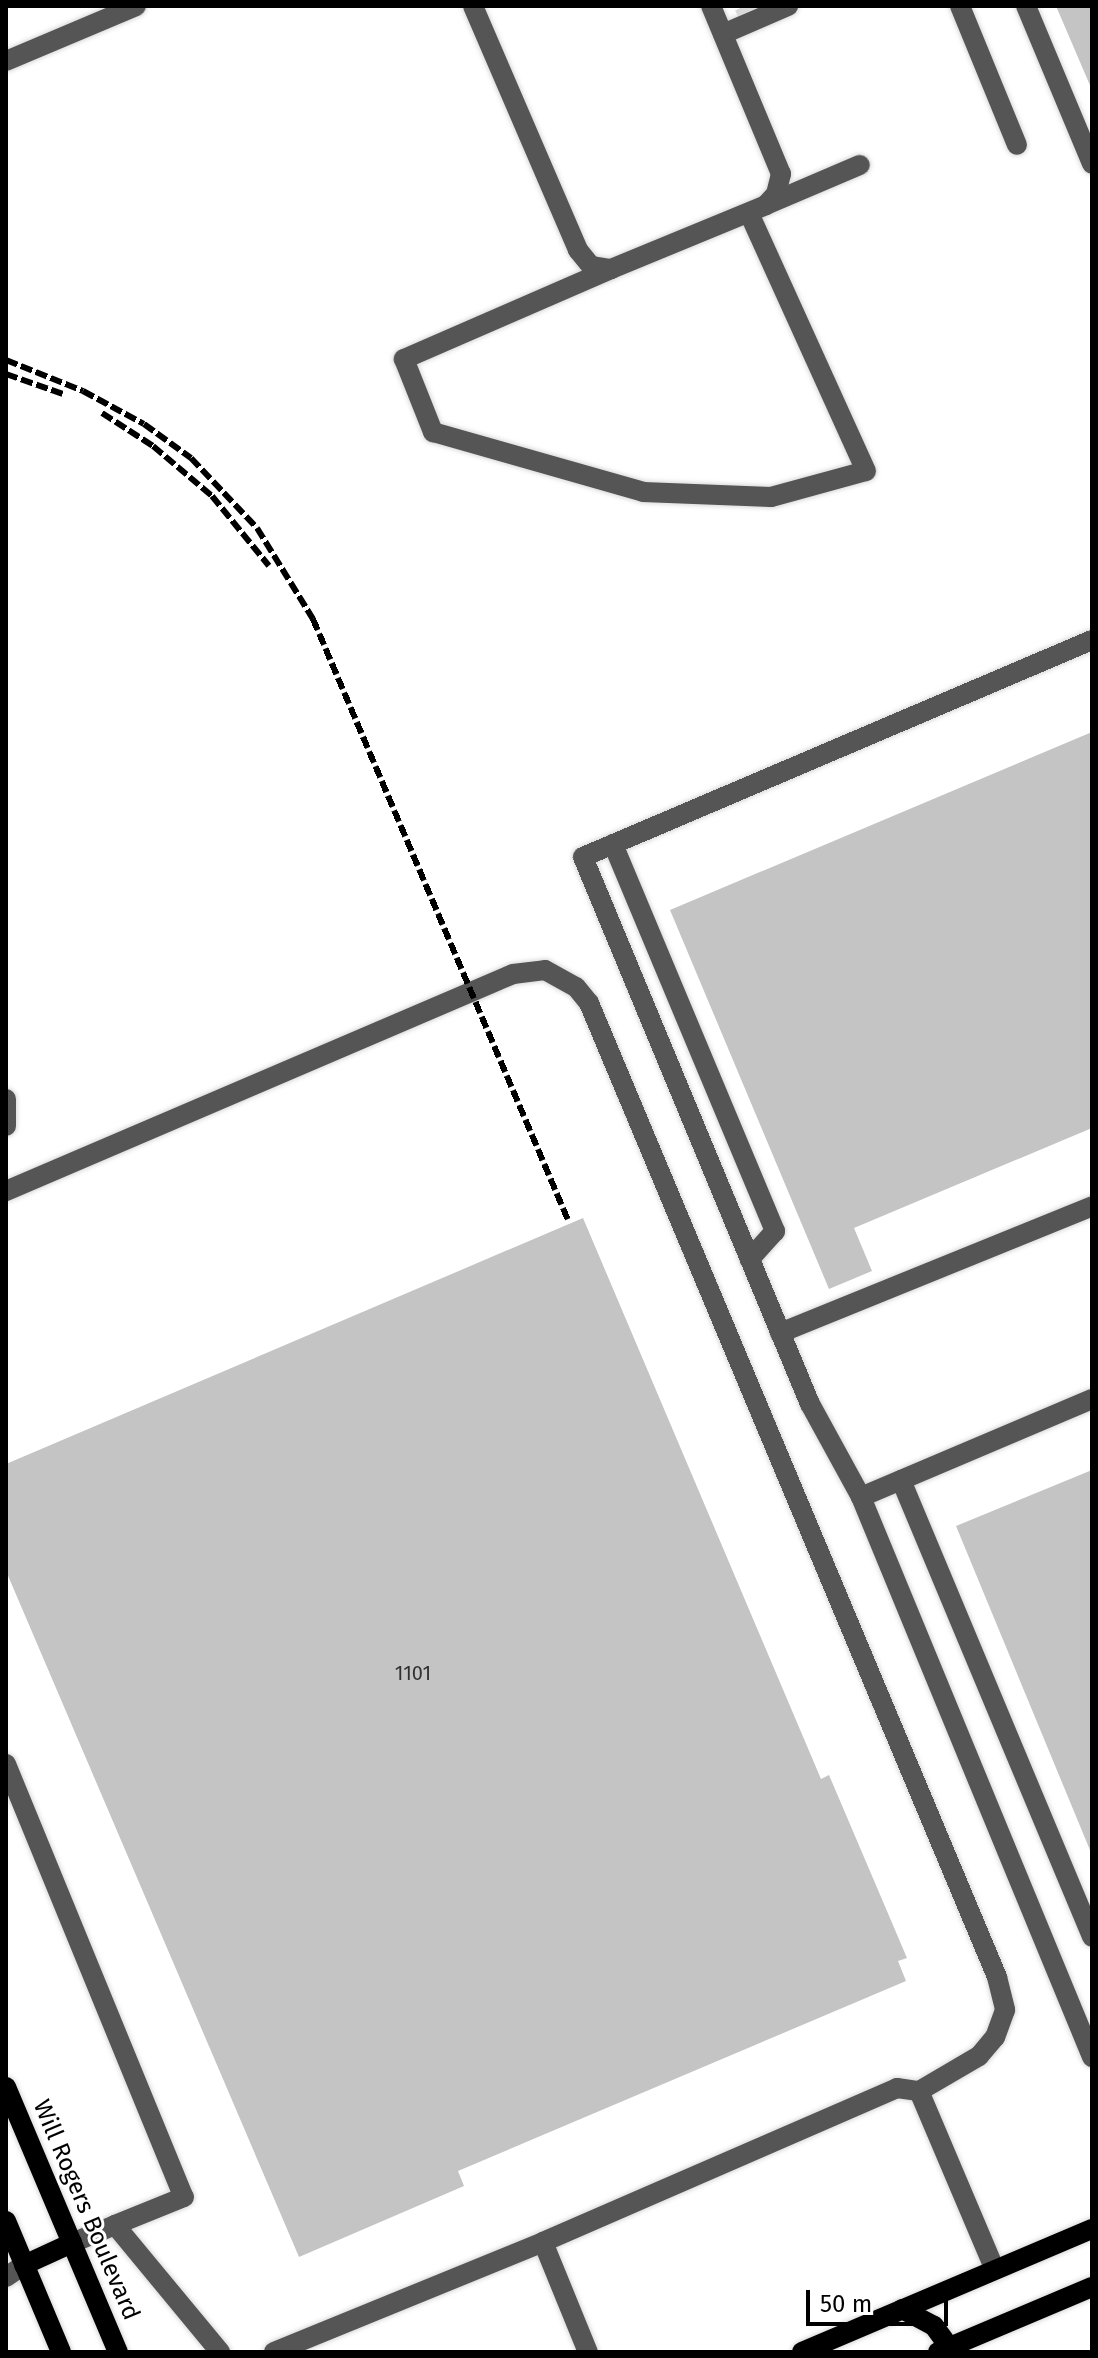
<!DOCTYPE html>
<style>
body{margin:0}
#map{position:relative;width:1098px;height:2358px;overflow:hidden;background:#fff;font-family:"Fira Sans",sans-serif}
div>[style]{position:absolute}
.building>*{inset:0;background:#c4c4c4}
.minor-tunnel>*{height:20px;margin-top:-10px;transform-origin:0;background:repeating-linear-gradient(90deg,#d9d9d9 0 20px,transparent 0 30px)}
.roads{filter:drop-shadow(0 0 2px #dbdbdb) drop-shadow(0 0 2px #dbdbdb)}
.minor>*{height:20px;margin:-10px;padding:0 10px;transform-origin:10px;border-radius:10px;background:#555}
.major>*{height:20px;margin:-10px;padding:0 10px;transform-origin:10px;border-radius:10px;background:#000}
.rail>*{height:6px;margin-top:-3px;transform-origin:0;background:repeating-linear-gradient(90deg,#000 0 12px,transparent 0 16px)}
span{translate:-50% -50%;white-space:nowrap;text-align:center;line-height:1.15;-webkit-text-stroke:6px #fff;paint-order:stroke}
.number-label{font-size:20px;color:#313131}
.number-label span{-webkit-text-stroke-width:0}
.street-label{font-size:24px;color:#000}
.frame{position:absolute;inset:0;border:8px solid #000;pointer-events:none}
.scale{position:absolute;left:806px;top:2290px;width:142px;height:36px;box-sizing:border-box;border:4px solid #000;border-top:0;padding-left:10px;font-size:24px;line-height:28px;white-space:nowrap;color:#000;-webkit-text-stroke:6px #fff;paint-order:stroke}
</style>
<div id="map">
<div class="building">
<div style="clip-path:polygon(1056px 6px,1092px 6px,1092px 90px)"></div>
<div style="clip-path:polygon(1092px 732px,1092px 1128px,854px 1228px,872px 1271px,829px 1289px,670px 910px)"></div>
<div style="clip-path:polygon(583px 1218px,821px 1779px,829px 1775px,907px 1958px,898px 1961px,906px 1981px,458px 2171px,464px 2186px,299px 2257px,6px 1571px,6px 1464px)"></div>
<div style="clip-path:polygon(1092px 1470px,1092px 1855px,956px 1526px)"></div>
</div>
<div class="minor-tunnel">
<div style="left:744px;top:6px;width:7px;rotate:63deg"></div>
</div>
<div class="roads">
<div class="minor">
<div style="left:473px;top:6px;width:266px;rotate:66.7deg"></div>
<div style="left:578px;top:250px;width:21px;rotate:51deg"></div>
<div style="left:591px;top:266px;width:20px;rotate:9deg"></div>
<div style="left:611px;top:269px;width:168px;rotate:-22.4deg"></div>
<div style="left:766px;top:205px;width:15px;rotate:-48deg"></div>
<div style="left:776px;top:194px;width:21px;rotate:-76deg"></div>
<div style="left:781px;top:174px;width:182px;rotate:-112.6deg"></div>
<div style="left:960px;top:6px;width:150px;rotate:67.7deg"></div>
<div style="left:1026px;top:6px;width:171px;rotate:67.3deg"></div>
<div style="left:723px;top:34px;width:71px;rotate:-23.3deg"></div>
<div style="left:6px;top:61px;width:141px;rotate:-22.9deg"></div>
<div style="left:766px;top:205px;width:102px;rotate:-23.1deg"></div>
<div style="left:611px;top:269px;width:226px;rotate:156.5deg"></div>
<div style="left:404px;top:359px;width:79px;rotate:68.3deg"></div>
<div style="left:433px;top:432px;width:218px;rotate:15.9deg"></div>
<div style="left:643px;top:492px;width:128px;rotate:2.2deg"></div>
<div style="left:771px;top:497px;width:98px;rotate:-15.3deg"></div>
<div style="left:866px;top:471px;width:283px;rotate:-114.4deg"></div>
<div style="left:613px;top:844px;width:420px;rotate:67.3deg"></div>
<div style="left:775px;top:1231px;width:38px;rotate:132deg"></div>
<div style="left:6px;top:1099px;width:27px;rotate:90deg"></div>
<div style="left:6px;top:1191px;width:551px;rotate:-23.17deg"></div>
<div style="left:513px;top:974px;width:32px;rotate:-7deg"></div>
<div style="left:545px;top:970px;width:35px;rotate:29deg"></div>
<div style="left:576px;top:987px;width:21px;rotate:51deg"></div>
<div style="left:589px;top:1003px;width:1056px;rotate:67.27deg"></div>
<div style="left:997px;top:1977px;width:34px;rotate:76deg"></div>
<div style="left:1005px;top:2010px;width:29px;rotate:110deg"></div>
<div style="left:995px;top:2037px;width:25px;rotate:130deg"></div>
<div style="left:979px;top:2056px;width:69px;rotate:149.7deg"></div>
<div style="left:919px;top:2091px;width:194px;rotate:67deg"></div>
<div style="left:780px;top:1333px;width:337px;rotate:-22.1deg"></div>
<div style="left:1092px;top:1399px;width:251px;rotate:157deg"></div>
<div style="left:861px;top:1497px;width:606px;rotate:67.58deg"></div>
<div style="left:901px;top:1480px;width:495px;rotate:67.3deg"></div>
<div style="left:861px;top:1497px;width:106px;rotate:-118.7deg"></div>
<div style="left:810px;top:1404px;width:592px;rotate:-112.54deg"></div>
<div style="left:583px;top:857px;width:553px;rotate:-23.09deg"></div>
<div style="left:6px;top:1764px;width:468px;rotate:67.7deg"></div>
<div style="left:184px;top:2197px;width:74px;rotate:157.9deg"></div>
<div style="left:543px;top:2242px;width:386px;rotate:-23.5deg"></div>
<div style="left:897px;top:2088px;width:22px;rotate:8deg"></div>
<div style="left:72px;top:2243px;width:47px;rotate:-22.7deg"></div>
<div style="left:115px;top:2225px;width:165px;rotate:50.4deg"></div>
<div style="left:6px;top:2277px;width:22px;rotate:-34deg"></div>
<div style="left:274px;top:2352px;width:291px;rotate:-22.2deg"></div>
<div style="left:543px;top:2242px;width:119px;rotate:67.8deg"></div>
</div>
<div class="major">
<div style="left:6px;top:2087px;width:288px;rotate:67.1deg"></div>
<div style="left:6px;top:2221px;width:142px;rotate:67.2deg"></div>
<div style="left:24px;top:2265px;width:53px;rotate:-24.6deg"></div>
<div style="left:902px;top:2309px;width:36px;rotate:28deg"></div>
<div style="left:934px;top:2326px;width:26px;rotate:54deg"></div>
<div style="left:802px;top:2352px;width:315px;rotate:-23deg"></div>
<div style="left:938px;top:2352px;width:167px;rotate:-22.9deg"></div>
</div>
</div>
<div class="rail">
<div style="left:6px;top:360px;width:83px;rotate:21.9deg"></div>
<div style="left:83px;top:391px;width:69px;rotate:28.4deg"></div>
<div style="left:144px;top:424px;width:58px;rotate:35.9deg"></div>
<div style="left:191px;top:458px;width:96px;rotate:46.7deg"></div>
<div style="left:257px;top:528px;width:107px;rotate:58.4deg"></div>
<div style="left:313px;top:619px;width:653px;rotate:67.01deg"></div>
<div style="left:6px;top:374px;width:60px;rotate:19.3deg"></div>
<div style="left:102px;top:413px;width:61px;rotate:32.9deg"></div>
<div style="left:153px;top:446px;width:77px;rotate:40.3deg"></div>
<div style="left:212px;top:496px;width:90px;rotate:50.8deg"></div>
</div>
<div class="number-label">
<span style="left:413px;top:1673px">1101</span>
</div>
<div class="street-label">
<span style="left:86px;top:2210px;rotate:67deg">Will Rogers Boulevard</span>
</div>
<div class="frame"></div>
<div class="scale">50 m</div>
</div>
